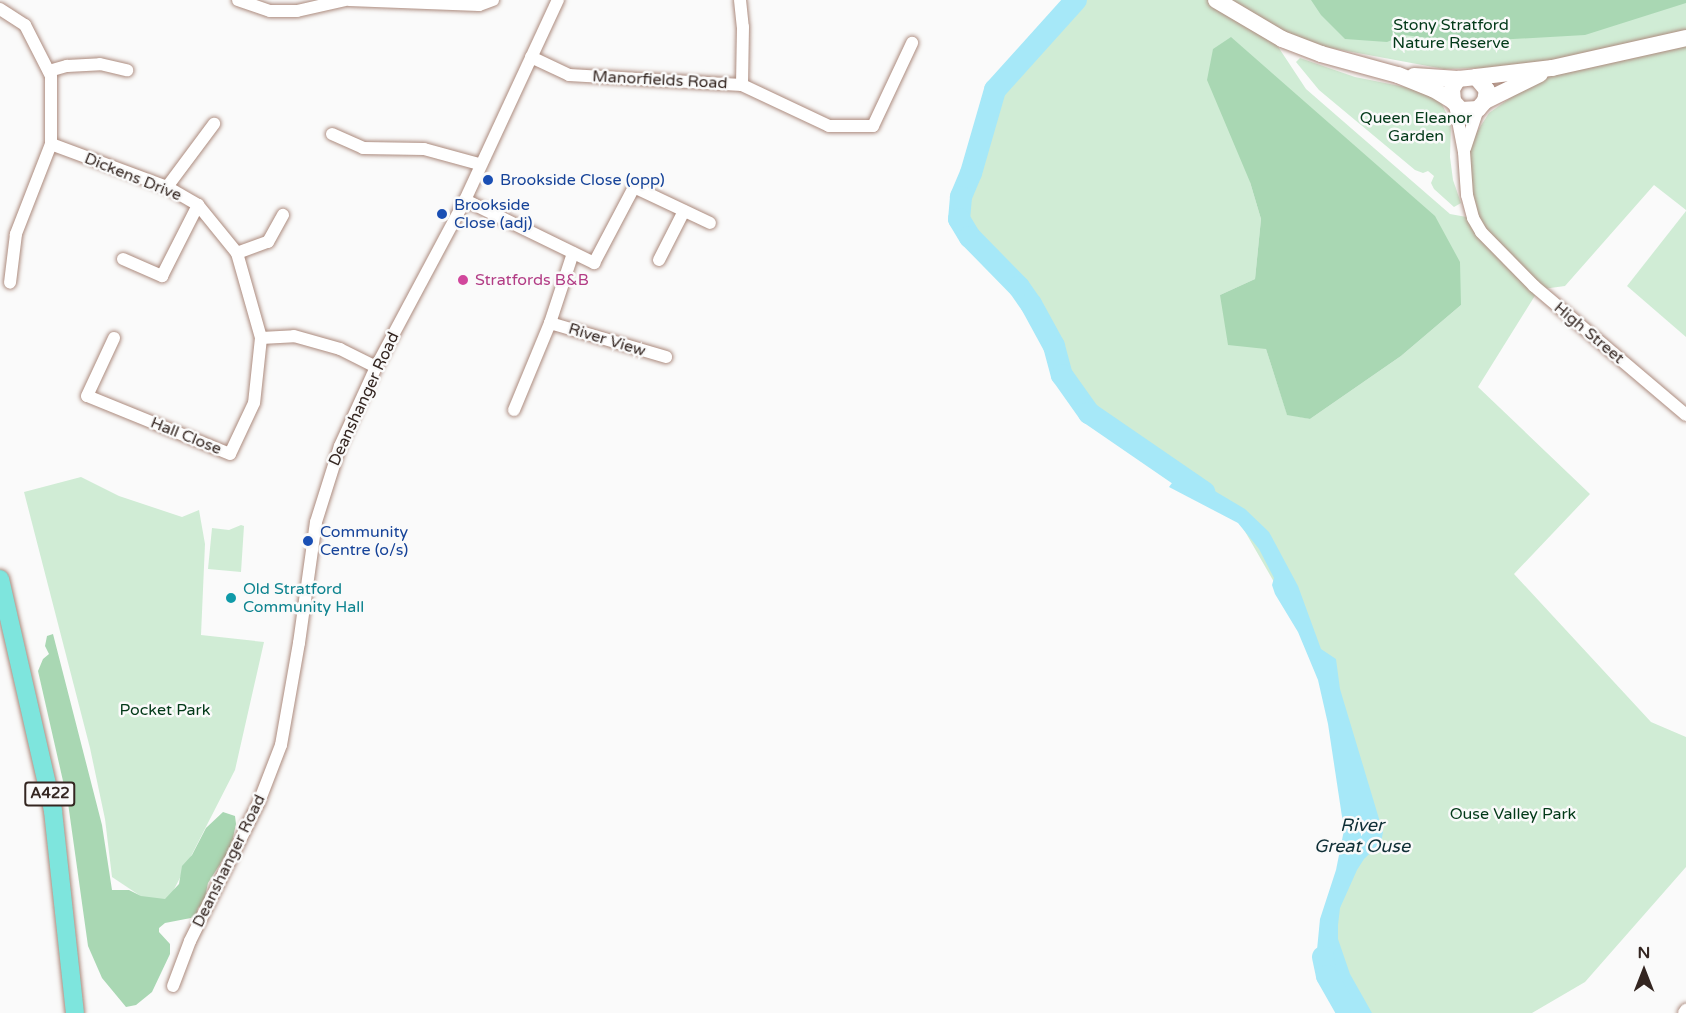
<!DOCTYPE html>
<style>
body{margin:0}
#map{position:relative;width:1686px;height:1013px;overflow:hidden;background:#fafafa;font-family:"Varela Round",sans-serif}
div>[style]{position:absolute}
.green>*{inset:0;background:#d0ecd5}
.forest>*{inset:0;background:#a9d7b3}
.water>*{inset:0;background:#a6e8f8}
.river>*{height:22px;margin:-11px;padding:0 11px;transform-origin:11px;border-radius:11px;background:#a6e8f8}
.roads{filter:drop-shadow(0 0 2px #ac8b7e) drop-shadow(0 0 2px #ac8b7e)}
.street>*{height:12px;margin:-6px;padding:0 6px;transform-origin:6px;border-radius:6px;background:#fff}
.secondary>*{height:16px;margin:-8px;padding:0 8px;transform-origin:8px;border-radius:8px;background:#fff}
.primary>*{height:18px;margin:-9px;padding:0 9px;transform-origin:9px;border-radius:9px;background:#7ee5dd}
.dots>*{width:16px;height:16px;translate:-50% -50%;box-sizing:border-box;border:3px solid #fafafa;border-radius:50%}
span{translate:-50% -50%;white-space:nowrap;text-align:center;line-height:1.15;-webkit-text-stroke:5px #fafafa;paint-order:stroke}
.shield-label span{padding:2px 4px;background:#fafafa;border:2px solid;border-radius:4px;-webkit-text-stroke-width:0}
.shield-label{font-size:15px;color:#342621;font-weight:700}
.park-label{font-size:16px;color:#023918}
.street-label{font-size:16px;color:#342621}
.transit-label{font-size:16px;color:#164399}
.left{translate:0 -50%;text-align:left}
.hotel-label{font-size:16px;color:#b23c85}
.culture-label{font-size:16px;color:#0d838f}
.water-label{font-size:18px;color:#0e2f36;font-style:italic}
.north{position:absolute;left:1614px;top:941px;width:60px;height:60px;-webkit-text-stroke:4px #fafafa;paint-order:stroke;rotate:0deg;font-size:16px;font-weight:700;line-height:24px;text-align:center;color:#342621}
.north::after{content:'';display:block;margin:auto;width:21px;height:27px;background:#342621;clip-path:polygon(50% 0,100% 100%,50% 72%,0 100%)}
</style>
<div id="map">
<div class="green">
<div style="clip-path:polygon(evenodd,1085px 0,1686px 0,1686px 210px,1654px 185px,1565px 286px,1543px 289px,1536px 294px,1478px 387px,1590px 494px,1514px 574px,1651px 722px,1686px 737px,1686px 867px,1585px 982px,1532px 1013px,1362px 1013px,1325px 949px,1347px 815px,1321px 664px,1239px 521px,1103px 424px,966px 213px,972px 150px,1002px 79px,1077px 11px,1085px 0,1269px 33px,1282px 39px,1444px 69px,1480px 68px,1523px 89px,1489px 113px,1464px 152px,1472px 218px,1450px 214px,1306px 89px,1269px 33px,1085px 0,1250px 182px,1461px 305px,1401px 356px,1310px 419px,1287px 414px,1266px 349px,1220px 295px,1255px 279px,1261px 219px,1250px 182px)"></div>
<div style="clip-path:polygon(1300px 58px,1355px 77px,1415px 89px,1441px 102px,1451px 123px,1450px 157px,1453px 180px,1461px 203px,1454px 207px,1434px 189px,1431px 183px,1434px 176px,1428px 171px,1423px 173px,1415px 170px,1319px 90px,1296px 62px)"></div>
<div style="clip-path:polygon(1686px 211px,1686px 337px,1627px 286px)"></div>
<div style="clip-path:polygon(81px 477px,119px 496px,182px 517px,199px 510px,205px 544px,201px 635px,264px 642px,235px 770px,163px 911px,112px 877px,105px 819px,90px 748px,24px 492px)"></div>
<div style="clip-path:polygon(241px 525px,244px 526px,241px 572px,208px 569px,212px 528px,229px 530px)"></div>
</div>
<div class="forest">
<div style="clip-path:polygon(1311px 0,1686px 0,1686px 3px,1585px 35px,1461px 42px,1404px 35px,1387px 42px,1345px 39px,1321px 15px)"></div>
<div style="clip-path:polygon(1231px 37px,1435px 216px,1460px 262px,1461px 305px,1401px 356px,1310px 419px,1287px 415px,1266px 349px,1228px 345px,1220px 295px,1255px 279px,1261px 219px,1250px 182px,1207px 80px,1213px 49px)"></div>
<div style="clip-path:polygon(53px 634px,102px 825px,112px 890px,129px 890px,141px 896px,165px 899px,179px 884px,182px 866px,192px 855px,206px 828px,223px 812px,235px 816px,236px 824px,231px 847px,208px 883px,204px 902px,198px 908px,196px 917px,165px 923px,159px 928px,159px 932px,170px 944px,170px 954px,152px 992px,136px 1005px,126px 1007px,102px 978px,88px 946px,68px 803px,38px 671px,43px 659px,49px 654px,45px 646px,47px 636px)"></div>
</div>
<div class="water">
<div style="clip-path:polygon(1181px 471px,1245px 509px,1269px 532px,1298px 586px,1321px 649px,1336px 659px,1340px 689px,1383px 832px,1381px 843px,1364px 859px,1357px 870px,1340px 908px,1338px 925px,1338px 939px,1350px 974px,1372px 1013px,1353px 1013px,1345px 995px,1338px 988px,1328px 984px,1316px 960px,1320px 919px,1336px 870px,1344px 830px,1328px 724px,1318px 680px,1298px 632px,1275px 594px,1272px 585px,1274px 578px,1259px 549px,1238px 523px,1169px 487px)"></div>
</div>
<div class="river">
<div style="left:1076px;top:0;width:121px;rotate:132deg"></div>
<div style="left:995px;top:90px;width:86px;rotate:106.1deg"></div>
<div style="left:971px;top:173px;width:26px;rotate:113deg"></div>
<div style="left:961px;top:197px;width:22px;rotate:95deg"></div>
<div style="left:959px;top:219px;width:21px;rotate:59deg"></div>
<div style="left:970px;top:237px;width:70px;rotate:45.6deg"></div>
<div style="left:1019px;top:287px;width:21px;rotate:55deg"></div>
<div style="left:1031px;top:304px;width:48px;rotate:61.3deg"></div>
<div style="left:1054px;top:346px;width:30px;rotate:75deg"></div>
<div style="left:1062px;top:375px;width:47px;rotate:54.6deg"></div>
<div style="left:1089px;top:413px;width:140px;rotate:34.5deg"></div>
<div style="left:1323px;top:957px;width:19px;rotate:78deg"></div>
<div style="left:1327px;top:976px;width:43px;rotate:60.4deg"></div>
</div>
<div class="roads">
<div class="street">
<div style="left:238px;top:0;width:34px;rotate:19deg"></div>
<div style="left:270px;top:11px;width:27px"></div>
<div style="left:297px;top:11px;width:49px;rotate:-12.9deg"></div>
<div style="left:349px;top:0;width:130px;rotate:2.2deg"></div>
<div style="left:479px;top:5px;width:15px;rotate:-20deg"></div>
<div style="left:740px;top:0;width:27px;rotate:84deg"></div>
<div style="left:743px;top:27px;width:58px;rotate:91deg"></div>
<div style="left:0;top:9px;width:30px;rotate:33deg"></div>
<div style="left:25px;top:25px;width:57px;rotate:63deg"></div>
<div style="left:51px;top:76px;width:68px;rotate:90deg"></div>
<div style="left:51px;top:144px;width:97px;rotate:111.3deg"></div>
<div style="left:16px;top:234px;width:49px;rotate:97deg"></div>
<div style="left:531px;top:57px;width:42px;rotate:25.3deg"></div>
<div style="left:569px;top:75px;width:173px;rotate:3.3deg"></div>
<div style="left:742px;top:85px;width:96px;rotate:25.2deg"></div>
<div style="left:829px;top:126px;width:44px"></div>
<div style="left:873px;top:126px;width:92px;rotate:-64.8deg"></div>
<div style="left:49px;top:71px;width:19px;rotate:-16deg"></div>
<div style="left:67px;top:66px;width:33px;rotate:-3deg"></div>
<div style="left:100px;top:64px;width:28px;rotate:13deg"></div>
<div style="left:1455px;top:105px;width:48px;rotate:79.2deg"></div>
<div style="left:1464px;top:152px;width:43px;rotate:86deg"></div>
<div style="left:1467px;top:195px;width:24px;rotate:75deg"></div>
<div style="left:1473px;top:218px;width:16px;rotate:60deg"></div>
<div style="left:1481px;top:232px;width:76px;rotate:45.5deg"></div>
<div style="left:1534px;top:286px;width:199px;rotate:40.3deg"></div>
<div style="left:332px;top:134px;width:34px;rotate:24deg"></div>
<div style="left:363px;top:148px;width:61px;rotate:0.9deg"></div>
<div style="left:424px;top:149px;width:57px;rotate:15.3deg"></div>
<div style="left:51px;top:144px;width:124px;rotate:20.3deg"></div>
<div style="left:167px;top:187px;width:36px;rotate:30deg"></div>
<div style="left:198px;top:205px;width:62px;rotate:50.9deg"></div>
<div style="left:237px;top:253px;width:88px;rotate:74.2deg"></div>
<div style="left:261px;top:338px;width:65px;rotate:96.1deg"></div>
<div style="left:254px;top:403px;width:56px;rotate:115.2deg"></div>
<div style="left:230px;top:454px;width:154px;rotate:-157.9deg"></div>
<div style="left:87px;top:396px;width:64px;rotate:-65deg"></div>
<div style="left:1465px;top:148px;width:41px;rotate:-71.6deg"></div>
<div style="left:167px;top:187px;width:79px;rotate:-53.3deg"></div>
<div style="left:465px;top:200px;width:144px;rotate:26deg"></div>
<div style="left:594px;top:263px;width:86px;rotate:-62.2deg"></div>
<div style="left:634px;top:187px;width:84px;rotate:25.3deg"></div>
<div style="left:237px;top:253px;width:33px;rotate:-20deg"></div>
<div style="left:268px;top:242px;width:31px;rotate:-61deg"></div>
<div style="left:573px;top:253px;width:74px;rotate:108.2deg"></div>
<div style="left:550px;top:323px;width:121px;rotate:16.3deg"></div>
<div style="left:123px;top:259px;width:43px;rotate:23.6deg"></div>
<div style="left:162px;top:276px;width:80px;rotate:-63.1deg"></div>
<div style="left:659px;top:260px;width:55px;rotate:-63deg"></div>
<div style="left:261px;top:338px;width:33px;rotate:-3deg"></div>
<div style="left:294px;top:336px;width:48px;rotate:15.8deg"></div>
<div style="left:340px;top:349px;width:40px;rotate:26.6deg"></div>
<div style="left:514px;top:410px;width:94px;rotate:-67.5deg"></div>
<div style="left:173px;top:986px;width:48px;rotate:-69.3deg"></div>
<div style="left:190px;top:941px;width:155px;rotate:-63.6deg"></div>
<div style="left:259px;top:802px;width:61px;rotate:-68.9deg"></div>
<div style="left:281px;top:745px;width:104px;rotate:-80deg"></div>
<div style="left:299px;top:643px;width:122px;rotate:-82deg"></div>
<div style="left:316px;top:522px;width:80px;rotate:-72.5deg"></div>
<div style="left:340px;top:446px;width:87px;rotate:-65.5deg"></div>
<div style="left:376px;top:367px;width:189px;rotate:-61.9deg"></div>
<div style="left:465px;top:200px;width:221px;rotate:-65.1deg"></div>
<div style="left:1684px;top:1013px;width:4px;rotate:-56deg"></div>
</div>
<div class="secondary">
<div style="left:1216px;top:0;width:77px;rotate:30.6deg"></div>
<div style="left:1282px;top:39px;width:42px;rotate:21deg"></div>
<div style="left:1321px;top:54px;width:80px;rotate:15.3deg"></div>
<div style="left:1398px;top:75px;width:38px;rotate:22deg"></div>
<div style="left:1433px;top:89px;width:23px;rotate:31deg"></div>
<div style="left:1414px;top:76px;width:44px;rotate:3.9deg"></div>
<div style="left:1458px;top:79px;width:18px;rotate:-6deg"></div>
<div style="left:1476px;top:77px;width:17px;rotate:50deg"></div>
<div style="left:1487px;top:90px;width:11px;rotate:100deg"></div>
<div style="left:1485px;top:101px;width:11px;rotate:131deg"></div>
<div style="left:1478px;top:109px;width:17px;rotate:177deg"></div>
<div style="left:1461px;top:110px;width:12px;rotate:-132deg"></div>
<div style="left:1453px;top:101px;width:12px;rotate:-95deg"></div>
<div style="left:1452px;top:89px;width:12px;rotate:-59deg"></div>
<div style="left:1476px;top:77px;width:77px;rotate:-6.8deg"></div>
<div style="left:1552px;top:68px;width:137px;rotate:-12.6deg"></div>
<div style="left:1485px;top:101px;width:61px;rotate:-26.1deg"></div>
</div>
<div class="primary">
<div style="left:0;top:579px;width:238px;rotate:77.1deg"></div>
<div style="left:53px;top:811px;width:203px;rotate:83.8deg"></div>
</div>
</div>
<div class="dots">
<div style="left:488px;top:180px;background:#1a4fb4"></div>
<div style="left:442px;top:214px;background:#1a4fb4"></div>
<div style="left:463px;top:280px;background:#d1479c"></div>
<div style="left:308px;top:541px;background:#1a4fb4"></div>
<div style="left:231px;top:598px;background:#0f9aa8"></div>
</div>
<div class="shield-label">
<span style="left:50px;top:794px">A422</span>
</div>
<div class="park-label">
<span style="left:1451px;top:34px">Stony Stratford<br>Nature Reserve</span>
<span style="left:1416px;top:127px">Queen Eleanor<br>Garden</span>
<span style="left:165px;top:710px">Pocket Park</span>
<span style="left:1513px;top:814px">Ouse Valley Park</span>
</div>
<div class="street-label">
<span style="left:660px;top:80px;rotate:3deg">Manorfields Road</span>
<span style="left:133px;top:177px;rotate:22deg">Dickens Drive</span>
<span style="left:1589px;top:333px;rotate:40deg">High Street</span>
<span style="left:607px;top:340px;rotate:17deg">River View</span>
<span style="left:364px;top:399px;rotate:-65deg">Deanshanger Road</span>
<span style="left:186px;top:436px;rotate:22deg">Hall Close</span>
<span style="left:229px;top:861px;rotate:-64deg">Deanshanger Road</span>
</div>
<div class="transit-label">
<span class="left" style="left:500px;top:180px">Brookside Close (opp)</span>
<span class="left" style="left:454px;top:214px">Brookside<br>Close (adj)</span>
<span class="left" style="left:320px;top:541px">Community<br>Centre (o/s)</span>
</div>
<div class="hotel-label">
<span class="left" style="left:475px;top:280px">Stratfords B&amp;B</span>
</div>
<div class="culture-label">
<span class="left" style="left:243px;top:598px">Old Stratford<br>Community Hall</span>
</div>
<div class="water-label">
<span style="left:1362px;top:836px">River<br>Great Ouse</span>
</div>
<div class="north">N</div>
</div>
